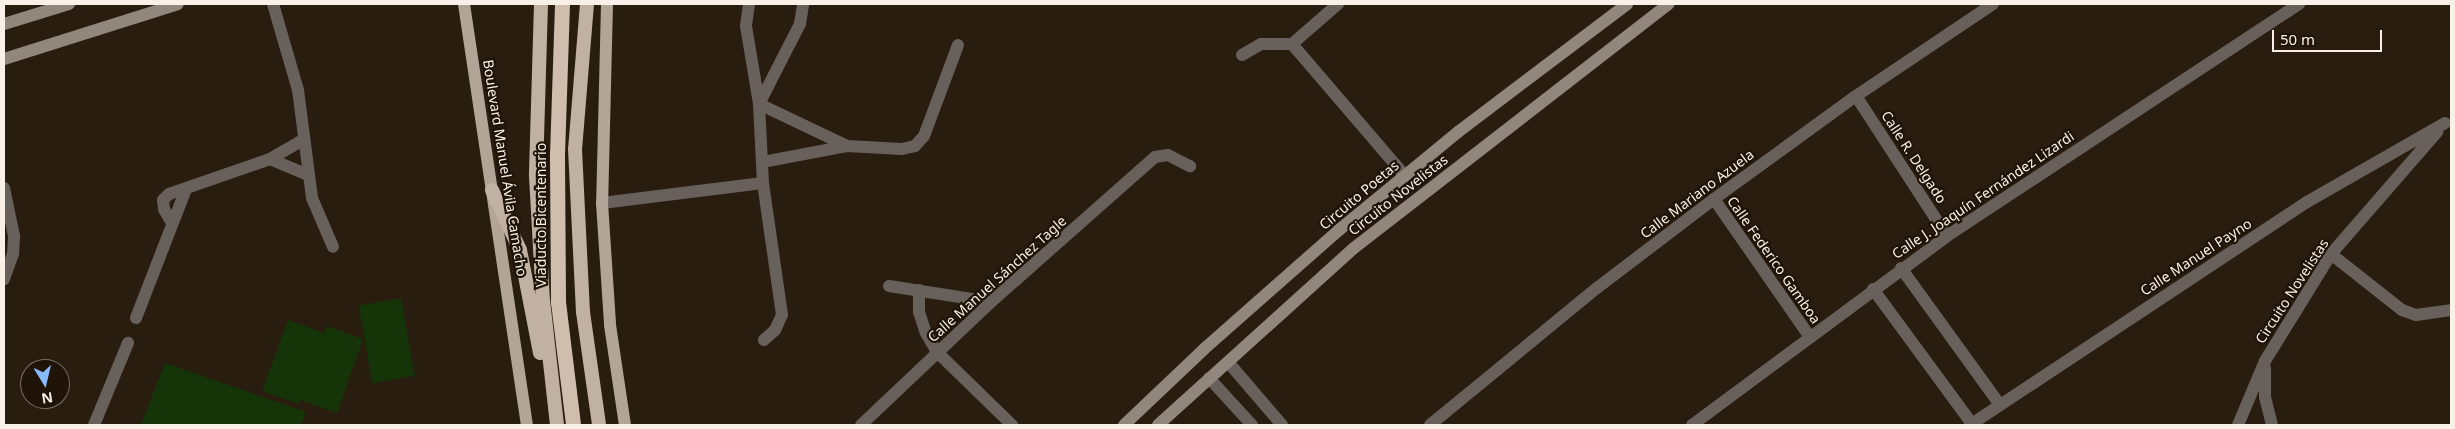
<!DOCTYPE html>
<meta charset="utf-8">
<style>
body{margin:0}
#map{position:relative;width:2455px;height:429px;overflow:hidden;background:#291d10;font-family:"Noto Sans",sans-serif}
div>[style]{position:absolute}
.green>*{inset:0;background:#153408;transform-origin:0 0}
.minor>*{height:12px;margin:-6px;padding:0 6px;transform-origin:6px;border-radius:6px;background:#68615b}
.secondary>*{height:12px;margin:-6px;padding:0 6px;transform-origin:6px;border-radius:6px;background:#91877d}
.primary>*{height:12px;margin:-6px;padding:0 6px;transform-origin:6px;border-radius:6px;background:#b2a497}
.trunk>*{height:14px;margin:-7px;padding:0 7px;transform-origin:7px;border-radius:7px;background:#c0b1a2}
.motorway>*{height:15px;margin:-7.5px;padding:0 7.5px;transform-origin:7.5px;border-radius:7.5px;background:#cfbeae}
span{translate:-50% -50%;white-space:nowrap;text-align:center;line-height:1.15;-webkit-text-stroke:4.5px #1f1407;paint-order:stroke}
.street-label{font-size:14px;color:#f9f1e8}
.frame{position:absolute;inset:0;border:5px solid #f9f1e8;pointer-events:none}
.north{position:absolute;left:20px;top:359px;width:50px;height:50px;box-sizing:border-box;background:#1f1407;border:1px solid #766c61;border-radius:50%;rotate:171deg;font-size:14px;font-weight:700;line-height:20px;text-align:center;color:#f9f1e8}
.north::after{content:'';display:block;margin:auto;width:18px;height:22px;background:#87bbfb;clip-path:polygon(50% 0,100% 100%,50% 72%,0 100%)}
.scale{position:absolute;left:2272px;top:30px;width:110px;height:22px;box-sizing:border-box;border:2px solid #f9f1e8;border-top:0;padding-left:6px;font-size:15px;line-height:18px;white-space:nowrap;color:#f9f1e8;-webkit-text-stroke:4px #1f1407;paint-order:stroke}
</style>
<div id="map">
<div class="green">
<div style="left:401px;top:298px;width:79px;height:43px;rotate:80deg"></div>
<div style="clip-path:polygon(288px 320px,324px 333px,327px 326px,363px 339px,337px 413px,300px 400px,299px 404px,262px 391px)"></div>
<div style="clip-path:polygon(165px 363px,306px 412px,301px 425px,141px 425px)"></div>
</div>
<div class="minor">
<div style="left:273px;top:4px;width:90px;rotate:73.8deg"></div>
<div style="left:298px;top:90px;width:109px;rotate:82.6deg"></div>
<div style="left:312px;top:198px;width:53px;rotate:66.8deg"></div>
<div style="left:749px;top:4px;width:22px;rotate:98deg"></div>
<div style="left:746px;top:26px;width:79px;rotate:80.5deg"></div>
<div style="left:759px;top:104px;width:79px;rotate:87.1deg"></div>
<div style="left:763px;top:183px;width:133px;rotate:81.8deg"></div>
<div style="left:782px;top:315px;width:17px;rotate:115deg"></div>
<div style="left:775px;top:330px;width:15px;rotate:138deg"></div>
<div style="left:1292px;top:44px;width:61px;rotate:-41deg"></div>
<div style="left:1242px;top:55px;width:22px;rotate:-30deg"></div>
<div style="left:1261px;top:44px;width:31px"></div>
<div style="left:1292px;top:44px;width:174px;rotate:49.4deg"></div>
<div style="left:1856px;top:96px;width:167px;rotate:57deg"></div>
<div style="left:759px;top:104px;width:98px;rotate:25.5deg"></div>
<div style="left:847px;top:146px;width:55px;rotate:3.1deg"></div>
<div style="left:902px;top:149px;width:13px;rotate:-13deg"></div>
<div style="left:915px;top:146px;width:13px;rotate:-48deg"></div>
<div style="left:924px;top:136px;width:97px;rotate:-69.5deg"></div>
<div style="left:759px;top:104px;width:90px;rotate:-62.9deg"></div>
<div style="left:800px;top:24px;width:20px;rotate:-81deg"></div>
<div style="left:270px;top:159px;width:41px;rotate:22.8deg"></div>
<div style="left:762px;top:162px;width:86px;rotate:-10.7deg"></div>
<div style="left:4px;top:188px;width:49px;rotate:78.2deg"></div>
<div style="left:14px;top:236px;width:18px;rotate:93deg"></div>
<div style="left:13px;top:254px;width:27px;rotate:110deg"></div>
<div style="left:1714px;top:199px;width:168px;rotate:55.2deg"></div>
<div style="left:602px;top:203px;width:162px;rotate:-7.1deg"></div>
<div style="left:172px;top:223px;width:16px;rotate:-120deg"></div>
<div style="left:164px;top:209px;width:9px;rotate:-96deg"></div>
<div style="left:163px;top:200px;width:8px;rotate:-45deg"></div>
<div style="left:169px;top:194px;width:107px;rotate:-19.1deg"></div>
<div style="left:270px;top:159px;width:39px;rotate:-30deg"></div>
<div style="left:2331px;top:254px;width:90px;rotate:38.3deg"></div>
<div style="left:2402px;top:310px;width:15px;rotate:20deg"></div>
<div style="left:2416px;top:315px;width:35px;rotate:-8deg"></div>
<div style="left:1901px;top:268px;width:169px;rotate:54.1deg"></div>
<div style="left:889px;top:286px;width:103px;rotate:8.9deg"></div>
<div style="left:1873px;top:289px;width:167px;rotate:53.7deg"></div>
<div style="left:919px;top:290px;width:22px;rotate:90deg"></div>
<div style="left:919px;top:312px;width:22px;rotate:72deg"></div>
<div style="left:926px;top:333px;width:22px;rotate:60deg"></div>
<div style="left:937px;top:352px;width:105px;rotate:44.2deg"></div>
<div style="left:136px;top:318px;width:138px;rotate:-68.8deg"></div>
<div style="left:1228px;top:362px;width:83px;rotate:49.4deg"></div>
<div style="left:2265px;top:368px;width:29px;rotate:90deg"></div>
<div style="left:2265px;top:397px;width:29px;rotate:76deg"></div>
<div style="left:1209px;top:378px;width:64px;rotate:47.5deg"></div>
<div style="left:94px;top:425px;width:89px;rotate:-67.5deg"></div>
<div style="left:861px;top:425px;width:179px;rotate:-43.4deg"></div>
<div style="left:991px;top:302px;width:219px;rotate:-41.5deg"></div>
<div style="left:1155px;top:157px;width:13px;rotate:-9deg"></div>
<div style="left:1168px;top:155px;width:25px;rotate:27deg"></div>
<div style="left:1430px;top:425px;width:216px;rotate:-39.4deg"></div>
<div style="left:1597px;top:288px;width:147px;rotate:-37.3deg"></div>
<div style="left:1714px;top:199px;width:175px;rotate:-36deg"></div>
<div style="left:1856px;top:96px;width:165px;rotate:-33.9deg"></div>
<div style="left:1692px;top:425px;width:317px;rotate:-36.5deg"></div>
<div style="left:1947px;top:236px;width:422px;rotate:-33.4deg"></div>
<div style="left:1970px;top:425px;width:404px;rotate:-33.5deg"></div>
<div style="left:2307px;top:202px;width:159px;rotate:-29.8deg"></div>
<div style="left:2238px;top:425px;width:69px;rotate:-67.1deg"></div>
<div style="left:2265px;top:361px;width:126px;rotate:-58.3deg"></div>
<div style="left:2331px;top:254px;width:162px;rotate:-49deg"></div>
</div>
<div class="secondary">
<div style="left:4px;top:24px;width:68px;rotate:-17.1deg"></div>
<div style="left:4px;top:59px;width:182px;rotate:-17.5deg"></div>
<div style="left:1124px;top:425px;width:110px;rotate:-43.5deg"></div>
<div style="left:1204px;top:349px;width:180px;rotate:-41.4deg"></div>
<div style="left:1339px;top:230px;width:154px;rotate:-39.5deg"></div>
<div style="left:1458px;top:132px;width:212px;rotate:-37.1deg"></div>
<div style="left:1158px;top:425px;width:264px;rotate:-42.1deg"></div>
<div style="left:1354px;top:248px;width:398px;rotate:-37.8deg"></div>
</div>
<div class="primary">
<div style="left:464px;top:4px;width:426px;rotate:81.5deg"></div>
<div style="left:607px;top:4px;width:199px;rotate:91.4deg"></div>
<div style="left:602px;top:203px;width:122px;rotate:86.2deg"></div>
<div style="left:610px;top:325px;width:101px;rotate:81.5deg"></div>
</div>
<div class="trunk">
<div style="left:541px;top:4px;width:172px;rotate:91.7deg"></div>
<div style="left:536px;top:176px;width:124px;rotate:86.8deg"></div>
<div style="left:543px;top:300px;width:126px;rotate:83.6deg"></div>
<div style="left:587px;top:4px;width:145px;rotate:94.7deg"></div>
<div style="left:575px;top:149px;width:163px;rotate:87.2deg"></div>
<div style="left:583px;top:312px;width:114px;rotate:81.9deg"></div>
<div style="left:492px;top:190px;width:66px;rotate:65deg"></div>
<div style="left:520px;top:250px;width:105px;rotate:79deg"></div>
</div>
<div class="motorway">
<div style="left:562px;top:4px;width:152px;rotate:91.9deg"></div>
<div style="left:557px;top:156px;width:146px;rotate:89.6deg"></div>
<div style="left:558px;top:302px;width:124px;rotate:83deg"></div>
</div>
<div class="street-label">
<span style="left:1914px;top:157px;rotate:57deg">Calle R. Delgado</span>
<span style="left:505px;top:168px;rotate:81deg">Boulevard Manuel Ávila Camacho</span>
<span style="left:1697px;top:194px;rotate:-37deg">Calle Mariano Azuela</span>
<span style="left:1359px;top:195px;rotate:-40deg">Circuito Poetas</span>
<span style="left:1398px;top:195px;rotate:-38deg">Circuito Novelistas</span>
<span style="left:1983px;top:195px;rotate:-34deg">Calle J. Joaquín Fernández Lizardi</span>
<span style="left:541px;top:215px;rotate:-90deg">Viaducto Bicentenario</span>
<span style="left:2196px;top:257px;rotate:-33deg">Calle Manuel Payno</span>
<span style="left:1774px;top:260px;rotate:55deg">Calle Federico Gamboa</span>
<span style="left:997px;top:279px;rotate:-42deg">Calle Manuel Sánchez Tagle</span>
<span style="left:2292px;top:291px;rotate:-57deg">Circuito Novelistas</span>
</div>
<div class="frame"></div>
<div class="north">N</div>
<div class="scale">50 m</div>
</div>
